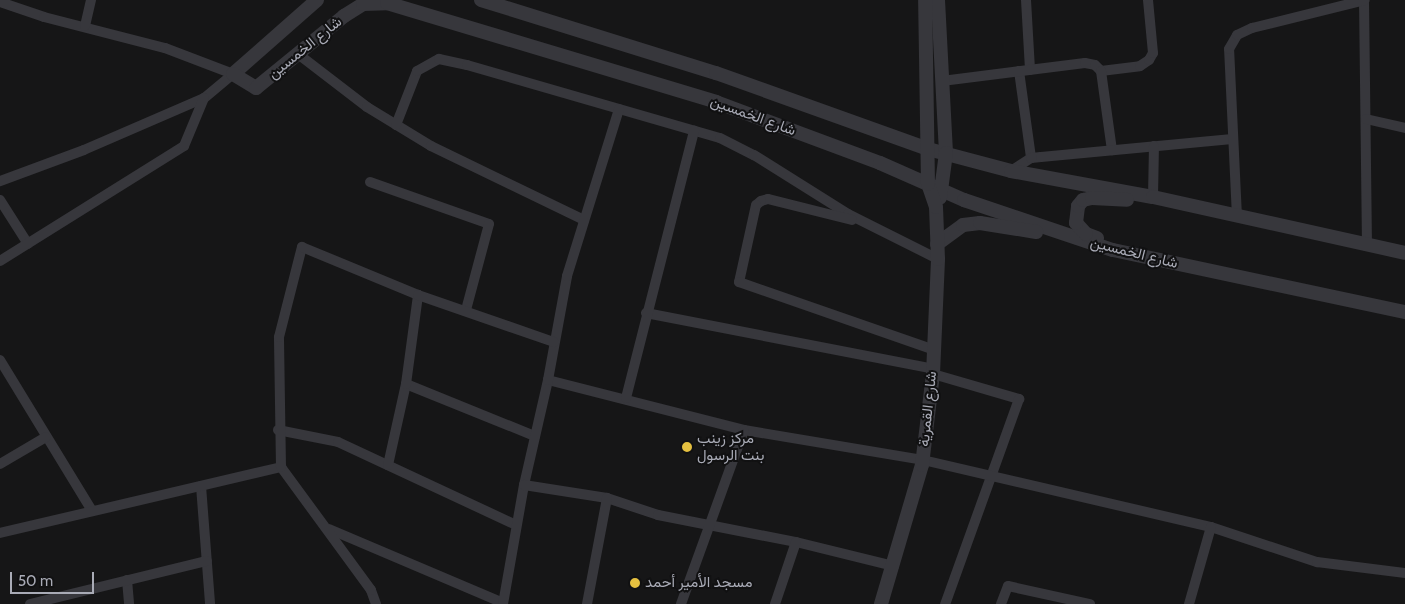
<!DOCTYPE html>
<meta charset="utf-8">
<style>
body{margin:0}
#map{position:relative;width:1405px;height:604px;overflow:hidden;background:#161617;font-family:Cabin,Vazirmatn,sans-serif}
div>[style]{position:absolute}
.minor>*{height:10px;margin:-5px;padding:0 5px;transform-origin:5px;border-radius:5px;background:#37373c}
.tertiary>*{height:14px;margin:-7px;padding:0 7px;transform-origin:7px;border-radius:7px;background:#37373c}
.dots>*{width:14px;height:14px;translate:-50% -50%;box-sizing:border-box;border:2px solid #111112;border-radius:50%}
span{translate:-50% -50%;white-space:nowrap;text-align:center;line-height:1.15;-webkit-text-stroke:4px #111112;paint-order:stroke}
.street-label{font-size:15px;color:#a9abb6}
.poi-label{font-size:15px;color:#a9abb6}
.left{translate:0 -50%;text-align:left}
.scale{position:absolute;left:10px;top:572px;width:84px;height:22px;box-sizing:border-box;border:2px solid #a9abb6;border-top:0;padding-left:6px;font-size:15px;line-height:18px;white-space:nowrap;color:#a9abb6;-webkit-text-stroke:4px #111112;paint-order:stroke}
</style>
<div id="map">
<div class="minor">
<div style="left:1026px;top:0;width:70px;rotate:86.7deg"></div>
<div style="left:1364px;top:0;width:244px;rotate:89.3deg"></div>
<div style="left:0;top:2px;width:46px;rotate:18.8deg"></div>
<div style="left:44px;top:17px;width:125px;rotate:14.4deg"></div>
<div style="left:165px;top:48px;width:73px;rotate:20.9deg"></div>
<div style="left:233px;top:74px;width:38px;rotate:140deg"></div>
<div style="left:204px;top:98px;width:131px;rotate:156.6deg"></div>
<div style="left:84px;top:150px;width:90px;rotate:159.7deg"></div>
<div style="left:85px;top:26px;width:27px;rotate:-77deg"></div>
<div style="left:298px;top:54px;width:87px;rotate:37.5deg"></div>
<div style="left:367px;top:107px;width:75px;rotate:31.4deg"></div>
<div style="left:431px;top:146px;width:170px;rotate:25.8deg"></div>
<div style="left:1019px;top:71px;width:88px;rotate:82.1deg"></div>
<div style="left:1101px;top:71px;width:39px;rotate:-7deg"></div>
<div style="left:1140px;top:66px;width:11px;rotate:-34deg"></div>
<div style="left:1149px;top:60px;width:8px;rotate:-60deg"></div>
<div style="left:1153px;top:53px;width:53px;rotate:-95.4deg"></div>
<div style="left:942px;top:81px;width:144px;rotate:-7.2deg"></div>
<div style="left:1085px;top:63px;width:10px;rotate:11deg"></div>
<div style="left:1095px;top:65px;width:8px;rotate:45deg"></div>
<div style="left:1101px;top:71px;width:80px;rotate:82.1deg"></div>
<div style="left:1366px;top:119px;width:40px;rotate:13deg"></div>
<div style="left:396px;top:125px;width:58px;rotate:-68.7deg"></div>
<div style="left:417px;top:71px;width:25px;rotate:-29deg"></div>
<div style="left:439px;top:59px;width:29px;rotate:12deg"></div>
<div style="left:467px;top:65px;width:263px;rotate:16.1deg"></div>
<div style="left:720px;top:138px;width:38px;rotate:27deg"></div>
<div style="left:754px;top:155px;width:111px;rotate:32.1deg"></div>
<div style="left:848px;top:214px;width:101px;rotate:26.6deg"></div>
<div style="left:1011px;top:171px;width:24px;rotate:-33deg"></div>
<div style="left:1031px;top:158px;width:10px;rotate:-6deg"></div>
<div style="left:1041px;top:157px;width:192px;rotate:-5.4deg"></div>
<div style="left:370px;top:182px;width:126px;rotate:19.4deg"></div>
<div style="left:489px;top:224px;width:89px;rotate:105deg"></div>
<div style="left:1153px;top:197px;width:51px;rotate:-88.9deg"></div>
<div style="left:0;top:200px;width:52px;rotate:57.5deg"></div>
<div style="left:1237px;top:217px;width:168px;rotate:-92.7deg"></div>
<div style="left:1229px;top:49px;width:16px;rotate:-60deg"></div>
<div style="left:1237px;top:35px;width:17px;rotate:-25deg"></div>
<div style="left:1252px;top:28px;width:116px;rotate:-13.9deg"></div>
<div style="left:852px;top:220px;width:87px;rotate:-166deg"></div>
<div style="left:768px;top:199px;width:7px;rotate:164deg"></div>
<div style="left:761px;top:201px;width:6px;rotate:141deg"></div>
<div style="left:756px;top:205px;width:79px;rotate:102.4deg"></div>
<div style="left:739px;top:282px;width:207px;rotate:19.2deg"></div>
<div style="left:0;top:261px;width:217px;rotate:-32deg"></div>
<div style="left:184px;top:146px;width:52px;rotate:-67.4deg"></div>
<div style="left:646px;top:313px;width:292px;rotate:11deg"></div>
<div style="left:0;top:360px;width:177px;rotate:58.6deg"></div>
<div style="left:933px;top:374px;width:90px;rotate:16.2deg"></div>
<div style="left:1019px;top:399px;width:218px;rotate:109.8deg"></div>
<div style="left:548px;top:380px;width:202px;rotate:14.3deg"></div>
<div style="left:744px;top:430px;width:181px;rotate:9.5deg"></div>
<div style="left:923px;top:460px;width:296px;rotate:13.1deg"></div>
<div style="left:1211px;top:527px;width:112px;rotate:18.3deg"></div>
<div style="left:1317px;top:562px;width:89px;rotate:7.1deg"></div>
<div style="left:406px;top:384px;width:139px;rotate:22deg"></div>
<div style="left:626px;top:398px;width:276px;rotate:-75.7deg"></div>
<div style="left:278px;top:430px;width:61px;rotate:11.3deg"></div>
<div style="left:338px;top:442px;width:196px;rotate:25deg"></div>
<div style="left:0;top:464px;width:53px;rotate:-30.4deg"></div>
<div style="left:388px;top:465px;width:83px;rotate:-77.5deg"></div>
<div style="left:406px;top:384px;width:90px;rotate:-82.3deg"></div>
<div style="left:524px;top:485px;width:108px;rotate:-77.1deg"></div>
<div style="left:548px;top:380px;width:106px;rotate:-79.6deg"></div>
<div style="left:567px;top:276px;width:175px;rotate:-72.7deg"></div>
<div style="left:201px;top:486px;width:118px;rotate:85.6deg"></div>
<div style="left:329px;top:529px;width:189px;rotate:23deg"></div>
<div style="left:0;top:533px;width:289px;rotate:-13.2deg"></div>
<div style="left:127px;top:580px;width:24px;rotate:85deg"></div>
<div style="left:30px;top:604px;width:182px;rotate:-13.7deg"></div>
<div style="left:376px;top:604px;width:15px;rotate:-110deg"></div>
<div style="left:371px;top:590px;width:152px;rotate:-126.2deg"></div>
<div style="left:281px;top:467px;width:130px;rotate:-90.9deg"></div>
<div style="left:279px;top:337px;width:93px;rotate:-75.7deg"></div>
<div style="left:302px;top:247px;width:126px;rotate:22.5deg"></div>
<div style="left:418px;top:295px;width:144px;rotate:19.1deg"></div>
<div style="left:503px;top:604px;width:121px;rotate:-80deg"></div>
<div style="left:524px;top:485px;width:84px;rotate:8.9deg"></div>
<div style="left:607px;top:498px;width:54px;rotate:18.4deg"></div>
<div style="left:658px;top:515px;width:141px;rotate:11.1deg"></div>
<div style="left:796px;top:542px;width:101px;rotate:13.8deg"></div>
<div style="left:587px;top:604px;width:108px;rotate:-79.3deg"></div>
<div style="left:681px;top:604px;width:185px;rotate:-70.1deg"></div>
<div style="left:775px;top:604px;width:65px;rotate:-71.3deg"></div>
<div style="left:1001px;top:604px;width:19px;rotate:-69deg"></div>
<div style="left:1008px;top:586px;width:84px;rotate:12.4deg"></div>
<div style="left:1189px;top:604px;width:80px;rotate:-74.1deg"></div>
</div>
<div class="tertiary">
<div style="left:317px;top:0;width:112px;rotate:138.6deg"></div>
<div style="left:233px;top:74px;width:27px;rotate:31deg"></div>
<div style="left:256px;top:88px;width:114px;rotate:-39.3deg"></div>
<div style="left:344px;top:16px;width:22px;rotate:-32deg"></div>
<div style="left:363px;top:4px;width:24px;rotate:-2deg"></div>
<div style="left:387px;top:3px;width:344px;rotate:16.7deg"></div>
<div style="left:716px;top:102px;width:175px;rotate:20.4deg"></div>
<div style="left:880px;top:163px;width:92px;rotate:23.8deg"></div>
<div style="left:964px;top:200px;width:157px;rotate:18.6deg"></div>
<div style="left:1113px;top:250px;width:299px;rotate:12deg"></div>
<div style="left:481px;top:0;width:246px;rotate:17.3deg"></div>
<div style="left:716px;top:73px;width:225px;rotate:19.7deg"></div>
<div style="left:928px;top:149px;width:86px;rotate:14.8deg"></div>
<div style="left:1011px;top:171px;width:144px;rotate:10.4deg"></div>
<div style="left:1153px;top:197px;width:258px;rotate:12.5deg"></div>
<div style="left:938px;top:0;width:153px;rotate:87deg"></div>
<div style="left:946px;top:153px;width:45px;rotate:97.6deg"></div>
<div style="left:1097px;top:238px;width:12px;rotate:-160deg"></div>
<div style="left:1086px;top:234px;width:15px;rotate:-132deg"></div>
<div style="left:1076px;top:223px;width:17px;rotate:-83deg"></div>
<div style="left:1078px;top:206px;width:8px;rotate:-50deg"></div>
<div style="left:1083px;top:200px;width:9px;rotate:-13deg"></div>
<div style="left:1092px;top:198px;width:35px;rotate:3deg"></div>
<div style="left:937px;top:244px;width:32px;rotate:-36deg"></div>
<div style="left:963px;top:225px;width:17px;rotate:-7deg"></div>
<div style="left:980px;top:223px;width:57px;rotate:9.1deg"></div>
<div style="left:881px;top:604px;width:145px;rotate:-73.6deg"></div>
<div style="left:922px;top:465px;width:92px;rotate:-83.1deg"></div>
<div style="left:933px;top:374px;width:115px;rotate:-87.5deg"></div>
<div style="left:938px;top:259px;width:52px;rotate:-92.2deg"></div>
<div style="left:936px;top:207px;width:24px;rotate:-109deg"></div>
<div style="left:928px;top:184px;width:184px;rotate:-90.9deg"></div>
</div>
<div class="dots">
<div style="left:687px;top:447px;background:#e5c040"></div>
<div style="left:635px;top:583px;background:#e5c040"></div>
</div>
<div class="street-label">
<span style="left:305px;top:48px;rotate:-39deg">شارع الخمسين</span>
<span style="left:753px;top:116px;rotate:20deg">شارع الخمسين</span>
<span style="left:1134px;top:253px;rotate:14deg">شارع الخمسين</span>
<span style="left:928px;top:409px;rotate:-84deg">شارع القمرية</span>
</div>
<div class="poi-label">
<span class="left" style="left:697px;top:447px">مركز زينب<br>بنت الرسول</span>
<span class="left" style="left:645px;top:583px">مسجد الأمير أحمد</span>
</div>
<div class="scale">50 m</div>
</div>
